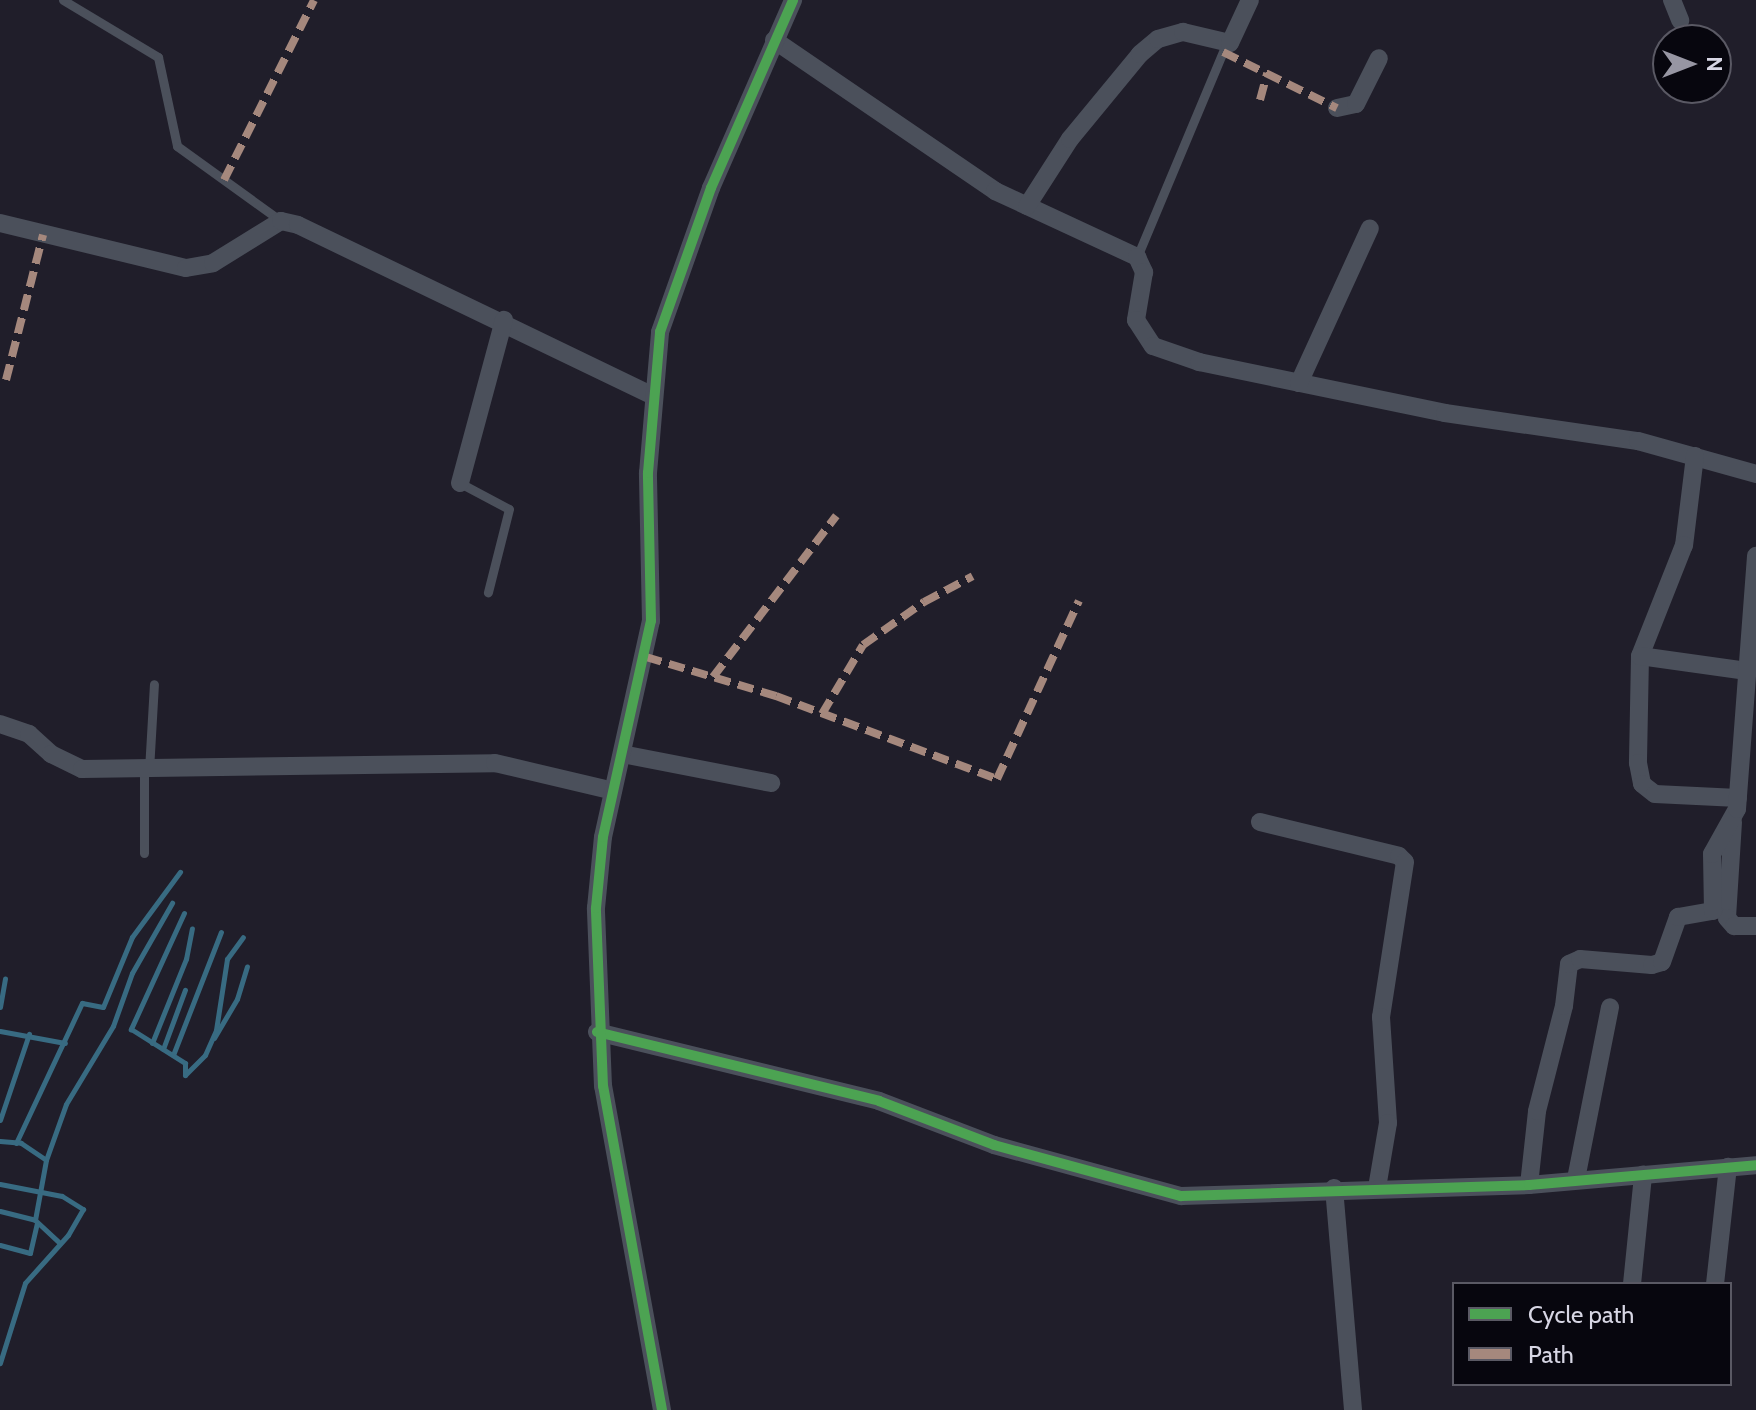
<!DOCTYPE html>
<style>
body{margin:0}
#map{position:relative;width:1756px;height:1410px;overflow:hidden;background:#201e2a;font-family:Cabin,sans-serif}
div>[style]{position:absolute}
.stream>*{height:5px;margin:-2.5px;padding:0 2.5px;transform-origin:2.5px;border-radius:2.5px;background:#386b82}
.lane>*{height:9px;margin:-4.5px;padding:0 4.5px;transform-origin:4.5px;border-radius:4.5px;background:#4b505b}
.street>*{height:18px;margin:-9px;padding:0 9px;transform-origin:9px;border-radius:9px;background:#4b505b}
.quiet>*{height:8px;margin-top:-4px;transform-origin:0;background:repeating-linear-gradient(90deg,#a5887d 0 16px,transparent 0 24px)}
.cycleway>*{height:10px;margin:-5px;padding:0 5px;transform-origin:5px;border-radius:5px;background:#4ca352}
span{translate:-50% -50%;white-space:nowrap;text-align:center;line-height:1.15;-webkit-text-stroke:6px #07060e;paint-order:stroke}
.legend{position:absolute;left:1452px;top:1282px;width:280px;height:104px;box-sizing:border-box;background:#07060e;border:2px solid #5a5964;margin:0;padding:10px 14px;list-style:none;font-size:24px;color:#d7d6e4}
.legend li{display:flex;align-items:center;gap:16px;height:40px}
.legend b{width:40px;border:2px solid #5a5964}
.north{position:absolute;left:1652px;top:24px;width:80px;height:80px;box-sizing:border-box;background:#07060e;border:2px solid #5a5964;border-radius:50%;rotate:90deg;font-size:22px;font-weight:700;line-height:32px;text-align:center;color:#d7d6e4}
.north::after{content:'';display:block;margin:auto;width:28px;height:36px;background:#9796a3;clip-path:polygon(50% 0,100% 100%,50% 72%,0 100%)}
</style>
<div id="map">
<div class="stream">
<div style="left:184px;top:913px;width:128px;rotate:114.6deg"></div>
<div style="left:131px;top:1029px;width:64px;rotate:32.2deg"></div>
<div style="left:185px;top:1063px;width:12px;rotate:90deg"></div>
<div style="left:185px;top:1075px;width:28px;rotate:-45deg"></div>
<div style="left:205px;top:1055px;width:27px;rotate:-66deg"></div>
<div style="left:216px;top:1030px;width:72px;rotate:-81.2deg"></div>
<div style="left:227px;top:959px;width:27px;rotate:-54deg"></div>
<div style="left:0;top:1007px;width:29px;rotate:-80deg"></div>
<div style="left:0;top:1031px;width:66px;rotate:10.5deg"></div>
<div style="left:214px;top:1038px;width:45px;rotate:-59.5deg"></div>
<div style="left:237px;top:999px;width:34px;rotate:-73deg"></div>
<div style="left:152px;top:1043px;width:91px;rotate:-68deg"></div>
<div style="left:186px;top:959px;width:31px;rotate:-79deg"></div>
<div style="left:163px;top:1049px;width:63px;rotate:-69.6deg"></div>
<div style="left:173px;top:1055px;width:132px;rotate:-68.7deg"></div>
<div style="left:0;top:1120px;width:91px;rotate:-71.4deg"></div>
<div style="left:0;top:1141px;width:21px;rotate:5deg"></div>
<div style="left:21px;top:1143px;width:30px;rotate:34deg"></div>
<div style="left:46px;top:1160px;width:61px;rotate:100.4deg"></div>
<div style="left:35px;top:1220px;width:34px;rotate:43deg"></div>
<div style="left:16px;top:1143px;width:155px;rotate:-64.8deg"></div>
<div style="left:82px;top:1003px;width:21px;rotate:11deg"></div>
<div style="left:103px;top:1007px;width:76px;rotate:-67.5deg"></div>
<div style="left:132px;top:937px;width:81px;rotate:-53.6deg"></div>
<div style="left:46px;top:1160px;width:59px;rotate:-70.3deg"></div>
<div style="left:66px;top:1104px;width:91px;rotate:-58.9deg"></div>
<div style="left:113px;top:1026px;width:56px;rotate:-70.3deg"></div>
<div style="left:132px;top:973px;width:81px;rotate:-60.3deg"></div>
<div style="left:0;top:1184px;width:63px;rotate:11deg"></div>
<div style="left:62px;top:1196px;width:25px;rotate:32deg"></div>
<div style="left:83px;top:1209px;width:30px;rotate:120deg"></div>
<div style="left:68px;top:1235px;width:64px;rotate:131.9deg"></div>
<div style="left:25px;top:1283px;width:84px;rotate:107.4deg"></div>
<div style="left:0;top:1211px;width:36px;rotate:14deg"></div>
<div style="left:0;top:1245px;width:31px;rotate:15deg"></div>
<div style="left:30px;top:1253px;width:31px;rotate:-77deg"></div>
</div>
<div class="lane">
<div style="left:63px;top:0;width:111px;rotate:31deg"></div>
<div style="left:158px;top:57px;width:91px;rotate:77.9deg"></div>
<div style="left:177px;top:146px;width:128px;rotate:35.8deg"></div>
<div style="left:1137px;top:257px;width:231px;rotate:-67.3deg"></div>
<div style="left:460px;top:483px;width:55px;rotate:28deg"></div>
<div style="left:509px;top:509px;width:86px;rotate:104.2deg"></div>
<div style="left:144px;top:770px;width:83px;rotate:90deg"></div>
<div style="left:149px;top:770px;width:86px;rotate:-86.7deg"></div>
</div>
<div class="street">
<div style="left:1672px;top:0;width:22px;rotate:68deg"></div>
<div style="left:774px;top:40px;width:268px;rotate:34.3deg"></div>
<div style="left:995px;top:191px;width:157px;rotate:24.9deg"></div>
<div style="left:1137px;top:257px;width:17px;rotate:65deg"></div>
<div style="left:1144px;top:272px;width:49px;rotate:99.5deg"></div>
<div style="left:1136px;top:320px;width:31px;rotate:57deg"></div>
<div style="left:1153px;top:346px;width:49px;rotate:19.2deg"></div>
<div style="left:1199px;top:362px;width:251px;rotate:11.7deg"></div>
<div style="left:1445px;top:413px;width:195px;rotate:8.3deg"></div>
<div style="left:1638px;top:441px;width:123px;rotate:15.6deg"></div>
<div style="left:1337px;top:108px;width:19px;rotate:-12deg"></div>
<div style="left:1356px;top:104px;width:51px;rotate:-63.4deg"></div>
<div style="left:1027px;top:206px;width:80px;rotate:-57.3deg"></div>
<div style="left:1070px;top:139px;width:110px;rotate:-50.5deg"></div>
<div style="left:1140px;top:54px;width:23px;rotate:-40deg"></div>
<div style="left:1158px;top:39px;width:26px;rotate:-16deg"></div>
<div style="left:1183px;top:32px;width:48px;rotate:13.2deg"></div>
<div style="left:1230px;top:43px;width:47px;rotate:-65.1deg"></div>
<div style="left:0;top:223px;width:191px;rotate:13.6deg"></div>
<div style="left:186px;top:268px;width:27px;rotate:-10deg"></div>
<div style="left:213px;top:263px;width:80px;rotate:-31.7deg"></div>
<div style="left:281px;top:221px;width:17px;rotate:13deg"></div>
<div style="left:298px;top:225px;width:392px;rotate:25.7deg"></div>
<div style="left:1299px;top:383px;width:170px;rotate:-65.4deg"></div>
<div style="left:1695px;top:456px;width:90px;rotate:97deg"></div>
<div style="left:1684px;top:545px;width:119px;rotate:111.6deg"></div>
<div style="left:1640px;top:656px;width:107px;rotate:91.1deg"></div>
<div style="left:1638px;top:763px;width:21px;rotate:79deg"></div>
<div style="left:1642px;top:784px;width:16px;rotate:38deg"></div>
<div style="left:1655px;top:794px;width:83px;rotate:2.8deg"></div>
<div style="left:460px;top:483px;width:169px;rotate:-74.9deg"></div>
<div style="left:1640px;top:656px;width:108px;rotate:8deg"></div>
<div style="left:0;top:724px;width:31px;rotate:19deg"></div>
<div style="left:29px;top:734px;width:30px;rotate:42deg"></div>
<div style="left:51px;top:754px;width:34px;rotate:26deg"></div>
<div style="left:82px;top:769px;width:413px;rotate:-0.8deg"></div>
<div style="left:495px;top:763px;width:121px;rotate:13.3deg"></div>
<div style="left:622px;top:754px;width:152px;rotate:11deg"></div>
<div style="left:1260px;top:822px;width:143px;rotate:13.7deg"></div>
<div style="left:1399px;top:856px;width:8px;rotate:45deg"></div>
<div style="left:1405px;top:862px;width:157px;rotate:98.8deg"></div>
<div style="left:1381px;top:1017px;width:106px;rotate:86.2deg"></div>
<div style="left:1388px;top:1123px;width:66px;rotate:99.6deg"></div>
<div style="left:1733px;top:822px;width:96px;rotate:93.6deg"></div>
<div style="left:1727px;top:918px;width:11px;rotate:49deg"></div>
<div style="left:1734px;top:926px;width:22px"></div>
<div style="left:597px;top:1032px;width:290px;rotate:13.7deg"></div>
<div style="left:879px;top:1101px;width:123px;rotate:20.9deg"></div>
<div style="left:994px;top:1145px;width:194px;rotate:15.3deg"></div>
<div style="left:1181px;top:1196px;width:348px;rotate:-1.8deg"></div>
<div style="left:1529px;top:1185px;width:228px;rotate:-5deg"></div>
<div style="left:1576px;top:1179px;width:175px;rotate:-78.8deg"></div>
<div style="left:1529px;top:1185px;width:74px;rotate:-83.8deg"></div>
<div style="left:1537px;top:1111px;width:108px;rotate:-75.6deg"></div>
<div style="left:1564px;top:1006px;width:42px;rotate:-83.2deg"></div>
<div style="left:1569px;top:964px;width:12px;rotate:-24deg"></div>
<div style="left:1580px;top:959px;width:72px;rotate:4.8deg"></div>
<div style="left:1652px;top:965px;width:10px;rotate:-17deg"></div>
<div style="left:1662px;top:962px;width:48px;rotate:-70.4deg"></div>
<div style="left:1678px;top:917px;width:36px;rotate:-10deg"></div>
<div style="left:1713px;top:911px;width:57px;rotate:-91deg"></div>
<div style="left:1712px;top:854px;width:51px;rotate:-60.9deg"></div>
<div style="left:1737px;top:809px;width:254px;rotate:-85.7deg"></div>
<div style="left:1334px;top:1188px;width:223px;rotate:85.1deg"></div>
<div style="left:1632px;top:1284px;width:110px;rotate:-84.2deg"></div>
<div style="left:1715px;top:1284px;width:118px;rotate:-83.7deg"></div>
<div style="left:662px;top:1410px;width:329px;rotate:-100.3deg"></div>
<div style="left:603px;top:1086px;width:178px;rotate:-92.3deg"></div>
<div style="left:596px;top:908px;width:71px;rotate:-84.4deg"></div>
<div style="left:603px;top:837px;width:221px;rotate:-77.5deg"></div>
<div style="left:651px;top:621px;width:148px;rotate:-91.2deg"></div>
<div style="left:648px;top:473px;width:142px;rotate:-85.1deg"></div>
<div style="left:660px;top:332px;width:153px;rotate:-70.5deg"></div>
<div style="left:711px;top:188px;width:205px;rotate:-66.4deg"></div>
</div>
<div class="quiet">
<div style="left:1223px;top:52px;width:127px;rotate:26.2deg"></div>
<div style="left:1260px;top:100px;width:28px;rotate:-75deg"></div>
<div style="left:224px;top:180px;width:201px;rotate:-63.4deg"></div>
<div style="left:6px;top:380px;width:150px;rotate:-75.7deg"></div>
<div style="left:646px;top:657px;width:136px;rotate:16.7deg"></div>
<div style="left:776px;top:696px;width:236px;rotate:20.6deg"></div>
<div style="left:997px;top:779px;width:196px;rotate:-65.3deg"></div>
<div style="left:713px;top:677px;width:203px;rotate:-52.6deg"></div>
<div style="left:822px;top:714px;width:80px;rotate:-59.3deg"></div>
<div style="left:863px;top:645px;width:75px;rotate:-35.2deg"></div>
<div style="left:924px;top:602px;width:55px;rotate:-28deg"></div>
</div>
<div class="cycleway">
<div style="left:597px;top:1032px;width:290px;rotate:13.7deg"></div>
<div style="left:879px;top:1101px;width:123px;rotate:20.9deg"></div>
<div style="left:994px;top:1145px;width:194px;rotate:15.3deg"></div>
<div style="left:1181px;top:1196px;width:348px;rotate:-1.8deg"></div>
<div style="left:1529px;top:1185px;width:228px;rotate:-5deg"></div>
<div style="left:662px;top:1410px;width:329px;rotate:-100.3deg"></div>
<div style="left:603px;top:1086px;width:178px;rotate:-92.3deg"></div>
<div style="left:596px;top:908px;width:71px;rotate:-84.4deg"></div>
<div style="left:603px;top:837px;width:221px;rotate:-77.5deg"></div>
<div style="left:651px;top:621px;width:148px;rotate:-91.2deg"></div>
<div style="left:648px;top:473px;width:142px;rotate:-85.1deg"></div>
<div style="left:660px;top:332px;width:153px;rotate:-70.5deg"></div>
<div style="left:711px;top:188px;width:205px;rotate:-66.4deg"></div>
</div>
<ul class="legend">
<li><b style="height:10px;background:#4ca352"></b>Cycle path</li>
<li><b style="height:10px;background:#a5887d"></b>Path</li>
</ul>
<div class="north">N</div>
</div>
